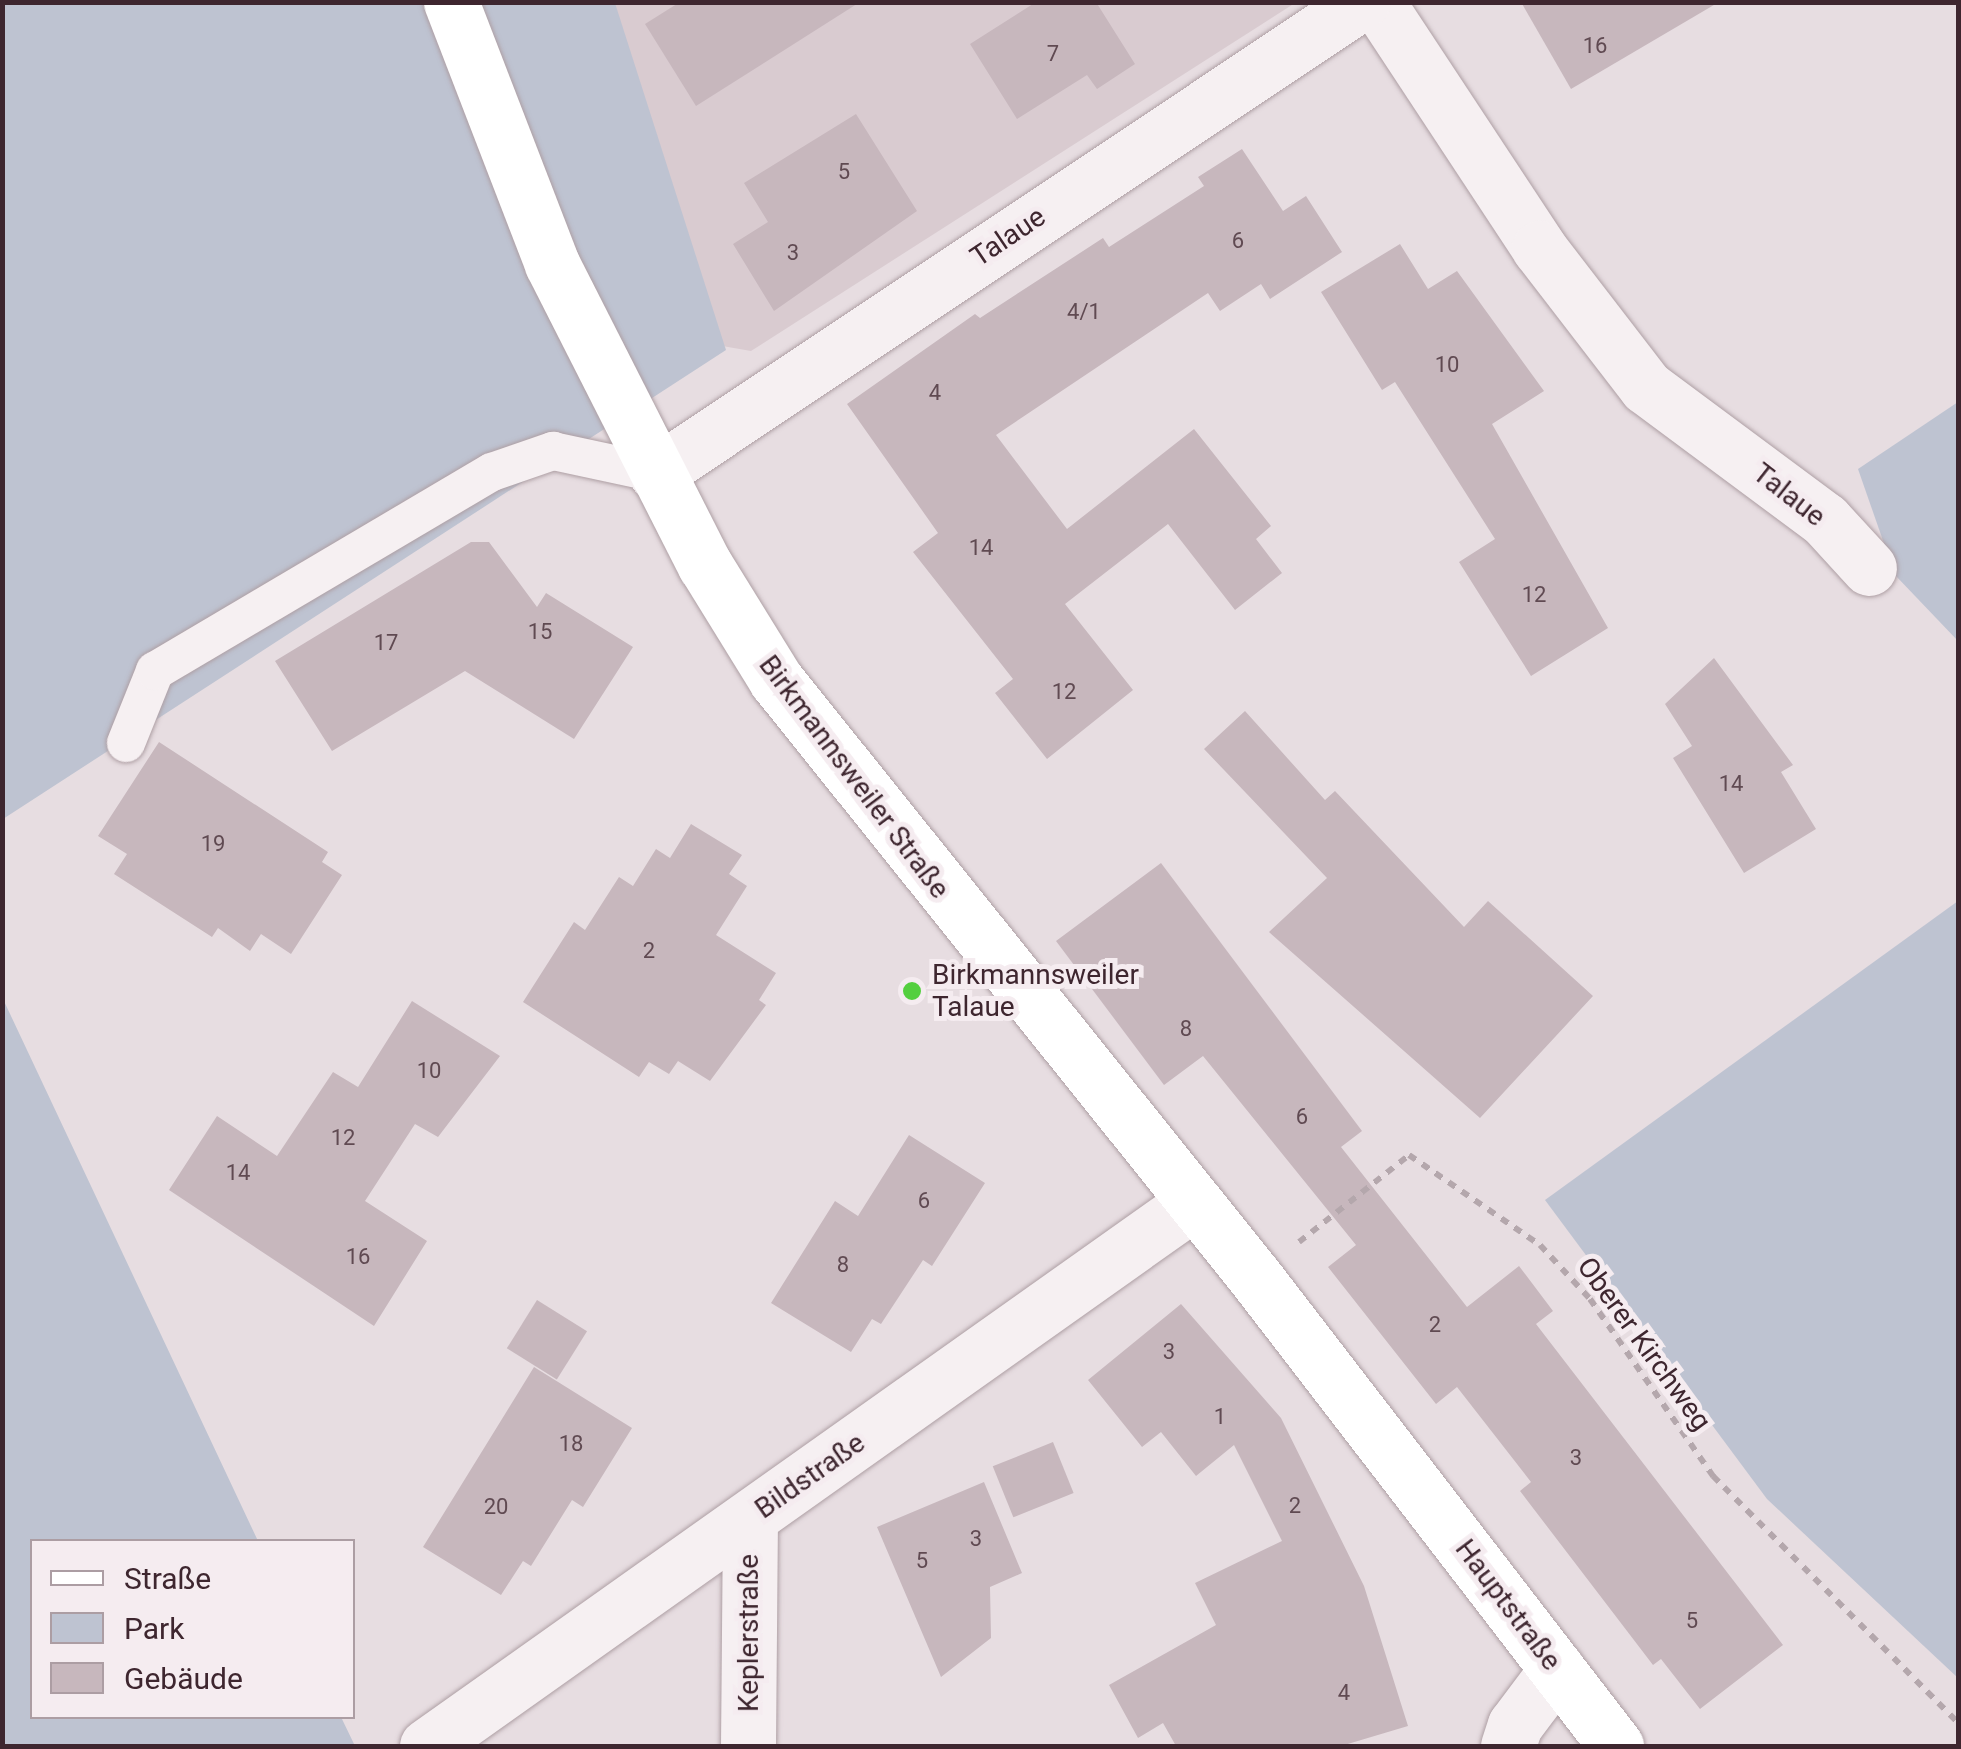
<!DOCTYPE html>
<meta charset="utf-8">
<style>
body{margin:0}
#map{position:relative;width:1961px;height:1749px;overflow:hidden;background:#e7dde1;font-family:Roboto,sans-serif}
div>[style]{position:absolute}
.built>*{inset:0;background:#d9cbd0}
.green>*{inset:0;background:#bec3d1}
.building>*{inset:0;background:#c7b7bd;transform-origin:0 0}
.path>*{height:6px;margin-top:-3px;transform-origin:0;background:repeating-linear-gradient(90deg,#b4a7ac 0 8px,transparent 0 16px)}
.roads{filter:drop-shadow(0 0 2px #ae9fa4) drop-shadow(0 0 2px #ae9fa4)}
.lane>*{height:38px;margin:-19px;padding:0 19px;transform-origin:19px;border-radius:19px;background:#f6f0f2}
.street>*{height:55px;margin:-27.5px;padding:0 27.5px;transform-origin:27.5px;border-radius:27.5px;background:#f6f0f2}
.secondary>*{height:55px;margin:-27.5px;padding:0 27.5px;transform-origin:27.5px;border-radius:27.5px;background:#fff}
.dots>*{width:28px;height:28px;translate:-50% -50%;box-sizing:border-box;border:5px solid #f5ecf0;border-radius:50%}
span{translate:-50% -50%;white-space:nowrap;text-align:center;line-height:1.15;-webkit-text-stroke:10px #f5ecf0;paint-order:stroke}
.number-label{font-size:22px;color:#604a52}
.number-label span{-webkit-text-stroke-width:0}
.street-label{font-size:28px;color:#3e262f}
.poi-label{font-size:28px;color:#3e262f}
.left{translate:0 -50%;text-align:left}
.frame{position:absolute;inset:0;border:5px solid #3e262f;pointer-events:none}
.legend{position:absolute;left:30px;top:1539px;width:325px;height:180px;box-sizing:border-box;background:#f5ecf0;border:2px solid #ac9da3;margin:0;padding:12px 18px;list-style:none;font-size:30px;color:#3e262f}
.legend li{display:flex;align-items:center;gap:20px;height:50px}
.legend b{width:50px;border:2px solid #ac9da3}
</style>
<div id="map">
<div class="built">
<div style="clip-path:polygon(569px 3px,1295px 3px,751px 351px,688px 340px)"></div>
</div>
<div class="green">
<div style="clip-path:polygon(3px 3px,615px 3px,726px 350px,3px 819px)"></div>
<div style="clip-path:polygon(1958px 402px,1958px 641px,1895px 575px,1858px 469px)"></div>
<div style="clip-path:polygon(1958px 901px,1958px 1678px,1767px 1499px,1545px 1200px)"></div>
<div style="clip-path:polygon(3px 999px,258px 1541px,32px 1542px,32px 1716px,341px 1717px,355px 1746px,3px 1746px)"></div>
</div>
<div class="building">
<div style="clip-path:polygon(680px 2px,860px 2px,696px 106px,645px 24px)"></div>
<div style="clip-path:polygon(1036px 2px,1096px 2px,1135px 64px,1097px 89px,1087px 75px,1017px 119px,970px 44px)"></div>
<div style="clip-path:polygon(1521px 2px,1719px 2px,1571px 89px)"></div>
<div style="clip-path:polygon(856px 114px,917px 211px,774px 311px,733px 244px,768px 222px,744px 183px)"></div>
<div style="clip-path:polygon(1242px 149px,1283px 211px,1306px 196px,1342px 252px,1270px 299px,1261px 284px,1220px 311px,1208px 293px,996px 435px,1067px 529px,1194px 429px,1271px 526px,1256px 539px,1282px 573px,1235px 610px,1168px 524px,1065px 604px,1133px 690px,1047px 759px,995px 693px,1013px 679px,913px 552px,938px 533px,847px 404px,975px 314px,980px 318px,1103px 238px,1109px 247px,1204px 186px,1198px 177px)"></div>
<div style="clip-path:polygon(1400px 244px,1428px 289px,1457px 271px,1544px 391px,1492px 424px,1608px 628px,1531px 676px,1459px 562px,1495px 539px,1395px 382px,1382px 390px,1321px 292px)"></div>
<div style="clip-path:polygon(471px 542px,489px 542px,537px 607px,546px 593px,633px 647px,574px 739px,465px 671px,332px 751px,275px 661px)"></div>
<div style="clip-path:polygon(1714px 658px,1793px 765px,1781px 772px,1816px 829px,1744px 873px,1673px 758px,1692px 746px,1665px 704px)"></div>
<div style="clip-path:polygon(1245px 711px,1325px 800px,1335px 791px,1464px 927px,1488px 901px,1593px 996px,1480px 1118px,1269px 932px,1327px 878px,1204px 749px)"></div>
<div style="clip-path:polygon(159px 742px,328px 852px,322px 862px,342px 875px,291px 954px,261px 934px,250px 951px,218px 928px,212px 937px,114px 874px,127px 854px,98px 836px)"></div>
<div style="clip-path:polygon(691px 824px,742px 855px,729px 874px,747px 886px,716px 935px,776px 973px,759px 1000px,766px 1005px,710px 1081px,678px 1061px,669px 1074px,649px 1062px,639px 1077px,523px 1002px,574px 922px,585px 930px,619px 877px,633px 886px,656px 849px,670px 858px)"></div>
<div style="clip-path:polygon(1161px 863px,1362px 1131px,1341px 1147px,1467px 1307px,1519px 1266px,1553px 1311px,1536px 1324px,1783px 1645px,1700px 1709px,1661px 1659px,1653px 1665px,1520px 1491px,1531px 1482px,1457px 1387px,1436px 1404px,1328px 1267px,1356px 1245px,1203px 1056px,1164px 1085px,1056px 941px)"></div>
<div style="clip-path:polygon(412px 1001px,500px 1056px,438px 1137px,415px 1124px,365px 1201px,427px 1241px,374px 1326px,169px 1190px,217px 1116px,277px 1156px,333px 1072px,358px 1087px)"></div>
<div style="clip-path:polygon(909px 1135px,985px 1183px,932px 1266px,923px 1260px,881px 1324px,872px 1319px,851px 1352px,771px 1303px,835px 1201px,858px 1216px)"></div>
<div style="left:537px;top:1300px;width:59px;height:57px;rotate:32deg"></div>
<div style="clip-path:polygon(1181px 1304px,1281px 1418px,1364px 1586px,1408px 1726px,1341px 1746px,1176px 1746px,1163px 1723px,1138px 1738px,1109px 1685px,1216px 1625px,1195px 1583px,1282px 1541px,1234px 1445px,1196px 1476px,1161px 1432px,1142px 1447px,1088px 1380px)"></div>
<div style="clip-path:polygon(534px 1367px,632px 1428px,583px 1507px,572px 1500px,531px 1566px,523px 1561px,501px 1595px,423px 1547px)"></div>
<div style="left:1053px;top:1442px;width:55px;height:65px;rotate:68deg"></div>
<div style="clip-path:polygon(984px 1482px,1022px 1573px,990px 1587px,991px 1638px,941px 1677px,877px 1527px)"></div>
</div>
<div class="path">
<div style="left:1299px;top:1242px;width:140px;rotate:-38.3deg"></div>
<div style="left:1409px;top:1155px;width:159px;rotate:34.5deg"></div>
<div style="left:1540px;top:1245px;width:74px;rotate:47.2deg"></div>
<div style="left:1590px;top:1299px;width:216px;rotate:55.2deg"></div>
<div style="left:1713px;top:1476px;width:348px;rotate:45.2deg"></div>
</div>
<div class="roads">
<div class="lane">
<div style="left:126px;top:743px;width:78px;rotate:-68.1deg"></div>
<div style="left:155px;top:671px;width:391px;rotate:-30.6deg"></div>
<div style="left:492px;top:472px;width:65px;rotate:-19deg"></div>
<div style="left:553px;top:451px;width:105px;rotate:12.1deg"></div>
</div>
<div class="street">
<div style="left:1377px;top:2px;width:295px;rotate:56.6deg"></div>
<div style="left:1539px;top:248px;width:175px;rotate:52.4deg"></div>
<div style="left:1646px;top:387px;width:223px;rotate:36.6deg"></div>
<div style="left:1825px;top:520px;width:65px;rotate:47.5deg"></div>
<div style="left:656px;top:473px;width:849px;rotate:-33.71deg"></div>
<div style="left:427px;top:1746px;width:939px;rotate:-35.33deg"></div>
<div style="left:748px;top:1746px;width:227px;rotate:-89.5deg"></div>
<div style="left:1508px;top:1746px;width:22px;rotate:-72deg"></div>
<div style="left:1515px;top:1725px;width:70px;rotate:-53.1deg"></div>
</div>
<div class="secondary">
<div style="left:451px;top:2px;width:281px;rotate:68.9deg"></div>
<div style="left:552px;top:264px;width:338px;rotate:63.1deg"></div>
<div style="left:705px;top:565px;width:135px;rotate:58.3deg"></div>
<div style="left:776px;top:680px;width:765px;rotate:51.26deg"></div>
<div style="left:1255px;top:1277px;width:592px;rotate:52.41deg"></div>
</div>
</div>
<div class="dots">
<div style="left:912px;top:991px;background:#54cf3f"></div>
</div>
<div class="number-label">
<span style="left:1595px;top:46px">16</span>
<span style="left:1053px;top:54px">7</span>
<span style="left:844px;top:172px">5</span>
<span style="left:1238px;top:241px">6</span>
<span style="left:793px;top:253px">3</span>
<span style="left:1084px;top:312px">4/1</span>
<span style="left:1447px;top:365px">10</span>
<span style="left:935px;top:393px">4</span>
<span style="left:981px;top:548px">14</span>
<span style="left:1534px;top:595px">12</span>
<span style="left:540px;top:632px">15</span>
<span style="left:386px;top:643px">17</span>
<span style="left:1064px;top:692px">12</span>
<span style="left:1731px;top:784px">14</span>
<span style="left:213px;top:844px">19</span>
<span style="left:649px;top:951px">2</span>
<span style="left:1186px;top:1029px">8</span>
<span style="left:429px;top:1071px">10</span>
<span style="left:1302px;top:1117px">6</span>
<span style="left:343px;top:1138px">12</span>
<span style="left:238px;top:1173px">14</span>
<span style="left:924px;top:1201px">6</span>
<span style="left:358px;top:1257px">16</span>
<span style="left:843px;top:1265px">8</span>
<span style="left:1435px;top:1325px">2</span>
<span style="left:1169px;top:1352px">3</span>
<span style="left:1220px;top:1417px">1</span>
<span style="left:571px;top:1444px">18</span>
<span style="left:1576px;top:1458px">3</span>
<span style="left:1295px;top:1506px">2</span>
<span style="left:496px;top:1507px">20</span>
<span style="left:976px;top:1539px">3</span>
<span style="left:922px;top:1561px">5</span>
<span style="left:1692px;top:1621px">5</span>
<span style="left:1344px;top:1693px">4</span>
</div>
<div class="street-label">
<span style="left:1008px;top:237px;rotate:-34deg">Talaue</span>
<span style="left:1789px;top:495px;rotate:38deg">Talaue</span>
<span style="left:854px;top:777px;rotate:53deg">Birkmannsweiler Straße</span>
<span style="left:1644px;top:1344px;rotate:54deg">Oberer Kirchweg</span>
<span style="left:810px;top:1476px;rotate:-35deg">Bildstraße</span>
<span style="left:1508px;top:1605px;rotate:53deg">Hauptstraße</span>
<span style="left:749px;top:1633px;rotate:-90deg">Keplerstraße</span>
</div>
<div class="poi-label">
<span class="left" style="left:932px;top:991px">Birkmannsweiler<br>Talaue</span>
</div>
<div class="frame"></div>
<ul class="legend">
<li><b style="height:12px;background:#fff"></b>Straße</li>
<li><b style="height:28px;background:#bec3d1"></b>Park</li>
<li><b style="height:28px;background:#c7b7bd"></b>Gebäude</li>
</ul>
</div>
